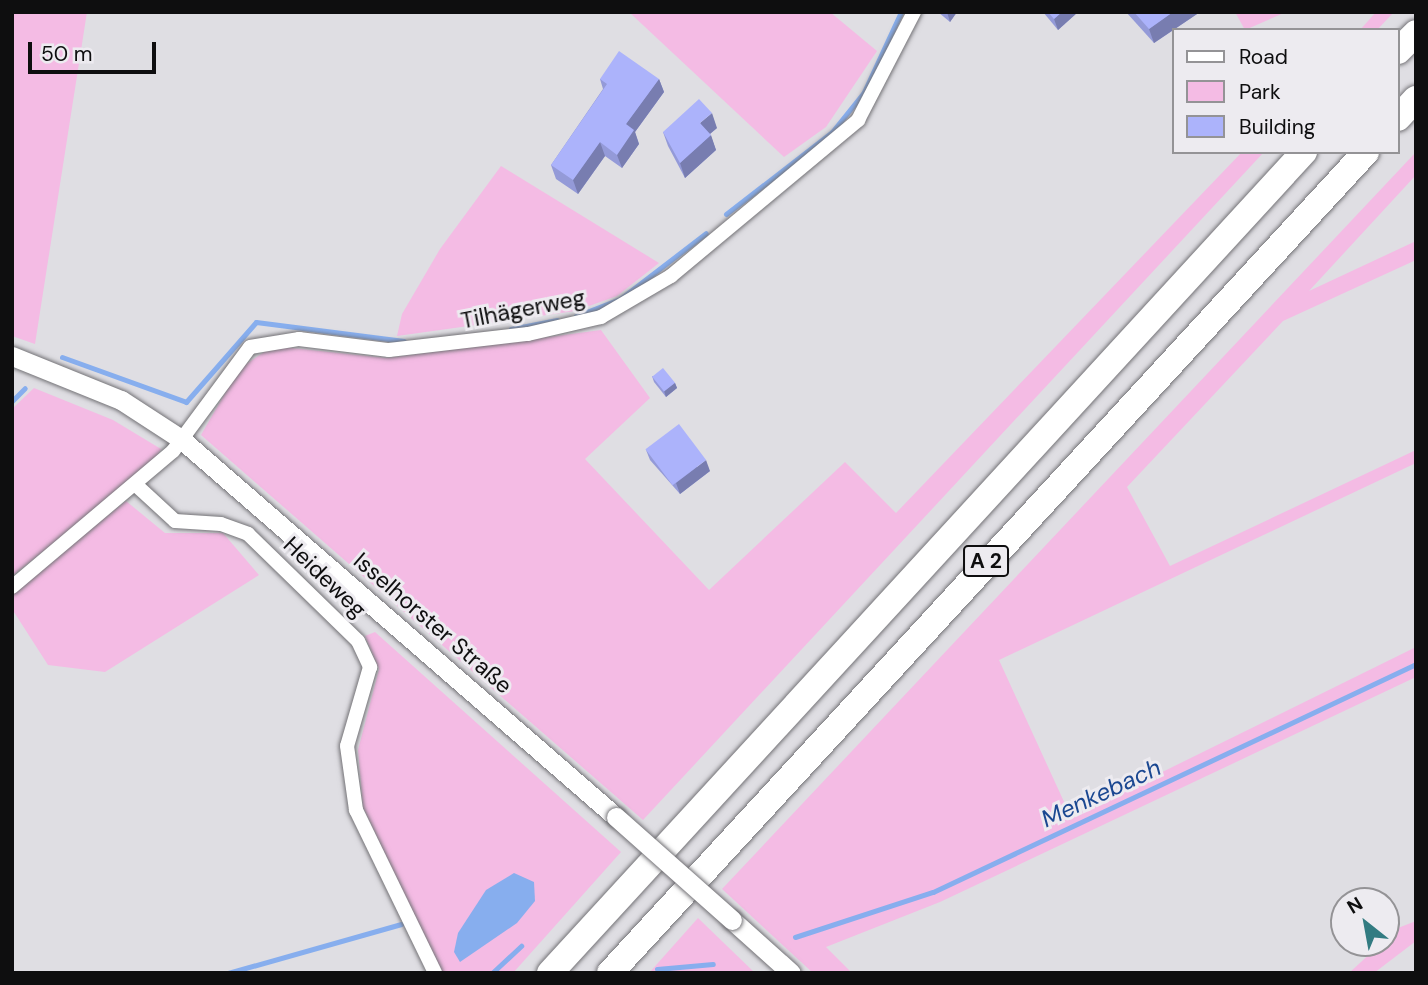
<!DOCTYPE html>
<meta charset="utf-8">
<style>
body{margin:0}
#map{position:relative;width:1428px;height:985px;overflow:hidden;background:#dfdee3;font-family:"DM Sans",sans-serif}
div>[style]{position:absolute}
.green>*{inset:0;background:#f4bbe4}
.water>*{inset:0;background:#87aeee}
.stream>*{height:5px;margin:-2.5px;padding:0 2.5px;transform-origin:2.5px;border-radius:2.5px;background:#87aeee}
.roads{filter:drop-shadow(0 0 2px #737276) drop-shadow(0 0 2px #737276)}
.street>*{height:14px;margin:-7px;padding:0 7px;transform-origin:7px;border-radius:7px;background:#fff}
.secondary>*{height:19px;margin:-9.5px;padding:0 9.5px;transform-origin:9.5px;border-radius:9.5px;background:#fff}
.highway>*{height:26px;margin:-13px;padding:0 13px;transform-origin:13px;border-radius:13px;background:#fff}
.bridges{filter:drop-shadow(0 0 2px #737276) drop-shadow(0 0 2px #737276)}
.secondary-bridge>*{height:19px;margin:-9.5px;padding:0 9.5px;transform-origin:9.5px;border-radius:9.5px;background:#fff}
.wall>*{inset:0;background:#949ad8}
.shaded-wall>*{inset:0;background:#787db0}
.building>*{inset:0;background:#acb3fb;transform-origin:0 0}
span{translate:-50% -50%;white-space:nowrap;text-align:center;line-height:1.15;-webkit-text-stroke:6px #edebf0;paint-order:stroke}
.shield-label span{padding:2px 5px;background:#edebf0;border:2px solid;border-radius:5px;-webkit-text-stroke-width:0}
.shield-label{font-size:21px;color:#0e0e0f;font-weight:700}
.street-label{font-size:23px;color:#0e0e0f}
.water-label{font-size:24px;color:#1a4791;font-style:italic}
.frame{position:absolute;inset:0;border:14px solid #0e0e0f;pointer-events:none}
.legend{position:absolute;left:1172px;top:28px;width:228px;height:126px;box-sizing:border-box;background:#edebf0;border:2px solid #949396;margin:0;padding:9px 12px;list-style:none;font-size:21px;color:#0e0e0f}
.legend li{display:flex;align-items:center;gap:14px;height:35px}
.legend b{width:35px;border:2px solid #949396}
.north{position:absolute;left:1330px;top:887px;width:70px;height:70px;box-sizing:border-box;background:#edebf0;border:2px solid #949396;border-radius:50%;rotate:329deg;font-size:19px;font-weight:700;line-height:28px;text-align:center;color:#0e0e0f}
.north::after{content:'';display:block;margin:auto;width:24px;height:32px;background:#327b81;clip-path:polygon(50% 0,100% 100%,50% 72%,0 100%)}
.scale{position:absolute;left:28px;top:42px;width:128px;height:32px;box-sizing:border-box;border:4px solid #0e0e0f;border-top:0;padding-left:9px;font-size:21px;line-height:24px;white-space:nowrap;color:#0e0e0f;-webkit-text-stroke:5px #edebf0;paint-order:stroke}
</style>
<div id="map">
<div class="green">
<div style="clip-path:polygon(12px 12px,87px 12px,35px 344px,12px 336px)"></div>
<div style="clip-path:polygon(629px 12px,830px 12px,877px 51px,826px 127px,784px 157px)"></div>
<div style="clip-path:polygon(1235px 12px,1286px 12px,1245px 30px)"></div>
<div style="clip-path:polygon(1376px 12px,1394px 12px,1377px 30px,1360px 30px)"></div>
<div style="clip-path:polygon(1242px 152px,1264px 152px,643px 820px,201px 435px,239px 369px,273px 346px,387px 358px,601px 330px,650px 398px,585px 459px,709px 590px,845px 462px,896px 513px)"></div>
<div style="clip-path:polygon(1416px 152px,1416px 175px,1309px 291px,1416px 241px,1416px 260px,1283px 321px,1127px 487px,1170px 566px,1416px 450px,1416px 463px,999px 660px,1071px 817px,1416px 647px,1416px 677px,940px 902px,826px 947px,852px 973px,813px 973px,722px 889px)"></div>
<div style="clip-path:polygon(501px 166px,659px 263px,617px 296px,575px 311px,397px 336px,402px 314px,440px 249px)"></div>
<div style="clip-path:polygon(34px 388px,113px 420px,161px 449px,152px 465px,12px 576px,12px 409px)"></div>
<div style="clip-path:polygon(126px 501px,165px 533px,223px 533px,259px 575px,105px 672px,48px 665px,12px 609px,12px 592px)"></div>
<div style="clip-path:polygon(375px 632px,621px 852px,513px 973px,441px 973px,363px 807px,358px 750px,379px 669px,365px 636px)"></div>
<div style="clip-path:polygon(698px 918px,755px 973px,649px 973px)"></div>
<div style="clip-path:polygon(1416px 921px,1416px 941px,1374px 973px,1349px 973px,1398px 928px)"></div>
</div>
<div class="water">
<div style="clip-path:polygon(514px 873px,534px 882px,535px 901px,517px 923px,460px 962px,454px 952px,458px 933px,486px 890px)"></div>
</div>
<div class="stream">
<div style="left:726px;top:214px;width:134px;rotate:-37.7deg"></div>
<div style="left:832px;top:132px;width:51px;rotate:-51.3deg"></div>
<div style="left:864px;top:92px;width:88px;rotate:-65.2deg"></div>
<div style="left:576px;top:316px;width:47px;rotate:-21.1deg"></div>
<div style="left:620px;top:299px;width:108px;rotate:-37.5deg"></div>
<div style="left:511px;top:329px;width:47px;rotate:-11.1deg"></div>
<div style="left:62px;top:357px;width:132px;rotate:19.9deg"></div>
<div style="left:186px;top:402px;width:106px;rotate:-48.8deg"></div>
<div style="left:256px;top:322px;width:149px;rotate:7.3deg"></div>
<div style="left:12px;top:401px;width:18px;rotate:-45deg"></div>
<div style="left:795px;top:937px;width:145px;rotate:-18.1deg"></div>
<div style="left:933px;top:892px;width:534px;rotate:-25.27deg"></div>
<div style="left:657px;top:969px;width:56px;rotate:-5.1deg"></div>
<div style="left:228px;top:973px;width:180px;rotate:-15.8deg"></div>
<div style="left:492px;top:973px;width:40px;rotate:-43deg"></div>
</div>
<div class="roads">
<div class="street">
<div style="left:136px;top:485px;width:53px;rotate:42.7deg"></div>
<div style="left:175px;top:521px;width:46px;rotate:3.7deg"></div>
<div style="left:221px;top:524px;width:29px;rotate:20deg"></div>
<div style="left:248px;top:534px;width:153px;rotate:44.2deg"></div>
<div style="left:358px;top:641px;width:29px;rotate:65deg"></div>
<div style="left:370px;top:667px;width:82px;rotate:106.2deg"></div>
<div style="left:347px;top:746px;width:65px;rotate:82deg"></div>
<div style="left:356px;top:810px;width:181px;rotate:64.1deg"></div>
<div style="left:12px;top:587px;width:211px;rotate:-40.2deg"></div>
<div style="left:173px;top:451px;width:129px;rotate:-53.5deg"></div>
<div style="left:250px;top:347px;width:50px;rotate:-9.3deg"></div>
<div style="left:299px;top:339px;width:91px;rotate:7deg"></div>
<div style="left:389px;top:350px;width:140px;rotate:-6.6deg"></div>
<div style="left:528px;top:334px;width:75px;rotate:-13.1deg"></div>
<div style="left:601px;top:317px;width:81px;rotate:-30.4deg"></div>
<div style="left:671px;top:276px;width:244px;rotate:-39.8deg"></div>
<div style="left:858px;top:120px;width:122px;rotate:-62.6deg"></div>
</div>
<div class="secondary">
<div style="left:12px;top:356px;width:118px;rotate:22deg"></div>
<div style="left:121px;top:400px;width:72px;rotate:33deg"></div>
<div style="left:181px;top:439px;width:576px;rotate:40.99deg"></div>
<div style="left:732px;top:920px;width:79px;rotate:41.9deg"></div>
</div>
<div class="highway">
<div style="left:1398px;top:51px;width:25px;rotate:-45deg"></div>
<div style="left:1398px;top:118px;width:26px;rotate:-47deg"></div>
<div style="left:550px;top:973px;width:1115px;rotate:-47.44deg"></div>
<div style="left:610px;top:973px;width:1116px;rotate:-47.36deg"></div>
</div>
</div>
<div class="bridges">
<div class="secondary-bridge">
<div style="left:616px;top:817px;width:155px;rotate:41.6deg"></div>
</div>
</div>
<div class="wall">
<div style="clip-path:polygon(938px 12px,957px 12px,950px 22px)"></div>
<div style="clip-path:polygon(1043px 12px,1078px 12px,1058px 30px)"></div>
<div style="clip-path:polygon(1126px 12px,1200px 12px,1154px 43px)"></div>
<div style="clip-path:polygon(600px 79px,659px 79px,664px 92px,635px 132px,639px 144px,622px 168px,605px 156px,578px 194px,556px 179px,551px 165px,603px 89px)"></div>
<div style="clip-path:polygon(717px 128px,710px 134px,716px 150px,685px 178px,668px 146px,663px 132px)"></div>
<div style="clip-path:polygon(652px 376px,675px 383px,677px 388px,666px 397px,654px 382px)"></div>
<div style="clip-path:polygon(646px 450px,710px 471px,680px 494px,650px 460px)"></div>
</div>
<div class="shaded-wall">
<div style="clip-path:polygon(947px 12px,957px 12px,950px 22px)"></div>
<div style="clip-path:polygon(1062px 12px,1078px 12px,1058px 30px,1054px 19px)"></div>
<div style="clip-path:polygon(1173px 12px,1200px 12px,1154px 43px,1149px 29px)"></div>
<div style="clip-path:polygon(659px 79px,664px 92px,635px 132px,639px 144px,622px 168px,617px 155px,626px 124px)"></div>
<div style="clip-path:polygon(712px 113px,717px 128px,705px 138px,700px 123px)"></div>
<div style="clip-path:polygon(711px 135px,716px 150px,685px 178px,680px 163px)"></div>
<div style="clip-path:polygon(600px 142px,605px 156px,578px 194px,573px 180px)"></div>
<div style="clip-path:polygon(675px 383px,677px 388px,666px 397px,664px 391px)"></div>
<div style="clip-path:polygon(706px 460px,710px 471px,680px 494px,676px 483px)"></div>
</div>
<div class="building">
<div style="clip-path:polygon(1048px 12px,1062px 12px,1054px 19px)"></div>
<div style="clip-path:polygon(1134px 12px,1173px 12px,1149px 29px)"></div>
<div style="clip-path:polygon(619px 51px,659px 79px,626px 124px,634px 130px,617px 155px,600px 142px,573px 180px,551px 165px,607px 84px,600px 79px)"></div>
<div style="clip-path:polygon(699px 99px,712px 113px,700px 123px,711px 135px,680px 163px,663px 132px)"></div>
<div style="left:663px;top:368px;width:19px;height:14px;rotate:51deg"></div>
<div style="left:679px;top:424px;width:45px;height:42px;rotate:53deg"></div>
</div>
<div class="shield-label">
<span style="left:986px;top:561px">A 2</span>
</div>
<div class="street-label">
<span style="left:523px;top:309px;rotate:-11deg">Tilhägerweg</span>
<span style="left:325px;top:577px;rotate:44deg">Heideweg</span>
<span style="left:433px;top:623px;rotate:41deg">Isselhorster Straße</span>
</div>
<div class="water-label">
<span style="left:1101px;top:793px;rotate:-25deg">Menkebach</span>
</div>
<div class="frame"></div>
<ul class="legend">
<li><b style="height:9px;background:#fff"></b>Road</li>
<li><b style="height:19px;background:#f4bbe4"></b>Park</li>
<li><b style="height:19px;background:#acb3fb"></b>Building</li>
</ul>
<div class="north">N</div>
<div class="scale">50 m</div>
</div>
